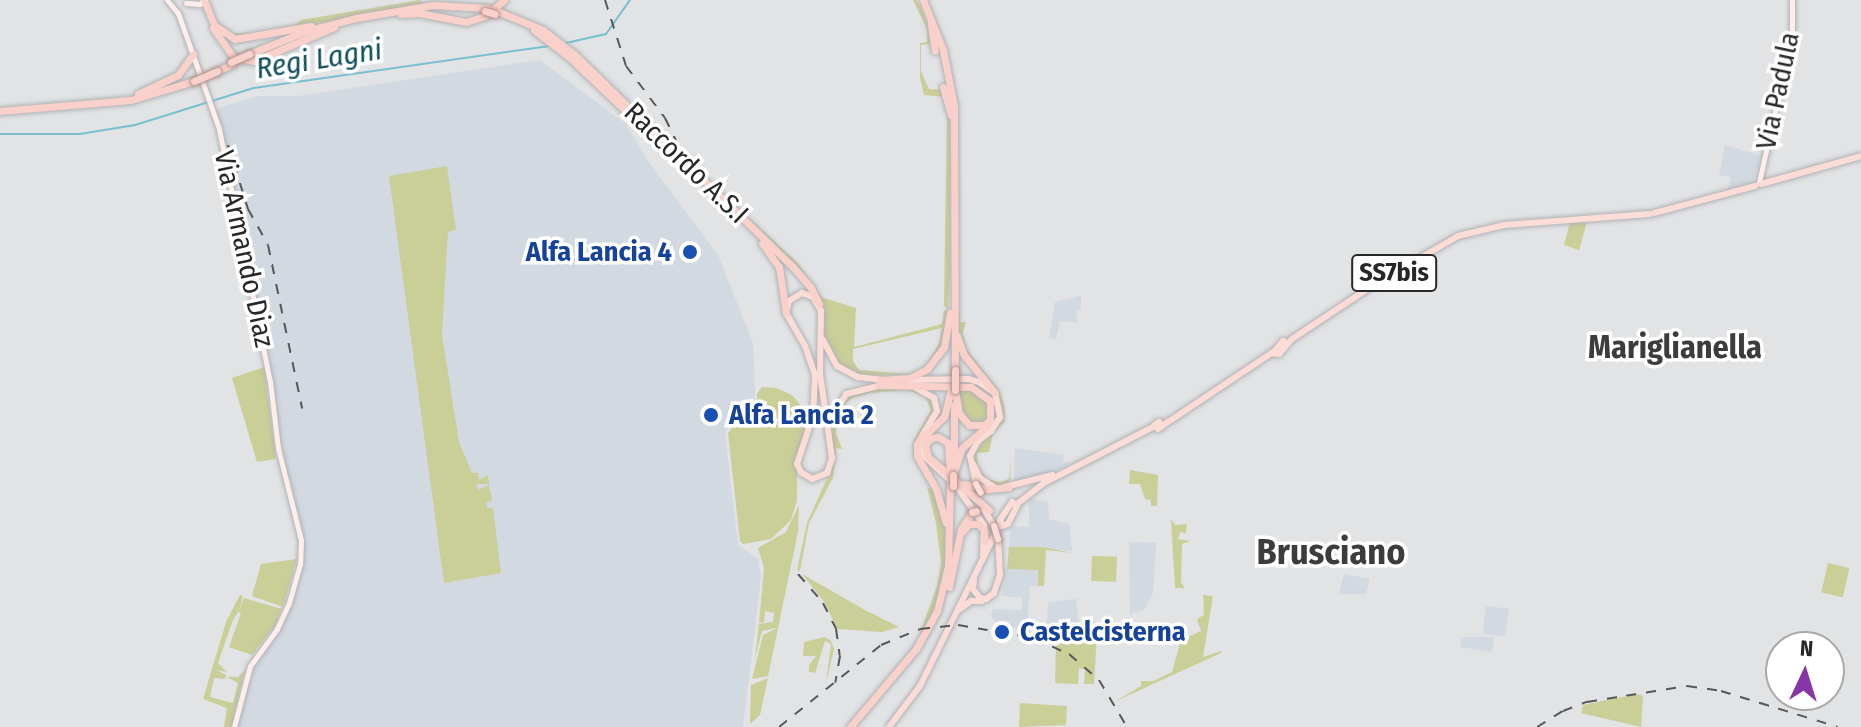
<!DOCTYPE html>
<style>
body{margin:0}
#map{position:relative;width:1861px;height:727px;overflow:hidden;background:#e1e3e5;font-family:"Fira Sans Condensed",sans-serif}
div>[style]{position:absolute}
.built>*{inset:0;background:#d2d9e1;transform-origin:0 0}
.green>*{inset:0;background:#cace97;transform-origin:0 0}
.stream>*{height:2px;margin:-1px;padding:0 1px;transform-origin:1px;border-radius:1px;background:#78c0d0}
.roads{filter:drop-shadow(0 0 2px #b0b2b4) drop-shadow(0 0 2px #b0b2b4)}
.secondary>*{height:5px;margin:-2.5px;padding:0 2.5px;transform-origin:2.5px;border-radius:2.5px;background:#fdeeeb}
.primary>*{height:6px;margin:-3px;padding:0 3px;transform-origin:3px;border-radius:3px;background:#fbdcd7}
.trunk>*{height:7px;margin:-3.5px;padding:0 3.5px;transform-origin:3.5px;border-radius:3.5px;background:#fad0ca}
.rail>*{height:2px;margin-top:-1px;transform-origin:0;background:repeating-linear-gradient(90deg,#565758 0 10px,transparent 0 20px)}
.bridges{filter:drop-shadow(0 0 2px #ae8e88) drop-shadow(0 0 2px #ae8e88)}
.primary-bridge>*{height:6px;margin:-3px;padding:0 3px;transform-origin:3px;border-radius:3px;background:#fbdcd7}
.trunk-bridge>*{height:7px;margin:-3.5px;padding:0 3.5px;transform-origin:3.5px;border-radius:3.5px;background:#fad0ca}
.dots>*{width:22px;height:22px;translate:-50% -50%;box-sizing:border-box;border:4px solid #fff;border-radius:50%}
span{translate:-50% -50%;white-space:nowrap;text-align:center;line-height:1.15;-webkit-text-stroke:7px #fff;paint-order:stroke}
.shield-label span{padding:2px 6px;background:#fff;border:2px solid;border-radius:6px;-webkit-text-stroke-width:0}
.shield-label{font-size:26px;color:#262727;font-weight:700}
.street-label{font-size:28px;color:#262727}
.transit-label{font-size:28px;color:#164399;font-weight:700}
.right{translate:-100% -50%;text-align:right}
.left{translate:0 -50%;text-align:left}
.water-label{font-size:30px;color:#104f5b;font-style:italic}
.quarter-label{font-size:32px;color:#3b3c3e;font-weight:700}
.district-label{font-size:36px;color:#3b3c3e;font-weight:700}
.north{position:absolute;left:1765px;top:631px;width:80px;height:80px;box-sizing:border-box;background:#fff;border:2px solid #a8a9a9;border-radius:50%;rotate:4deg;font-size:22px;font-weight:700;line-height:32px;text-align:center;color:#262727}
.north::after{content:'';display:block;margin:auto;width:28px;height:36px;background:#8636a6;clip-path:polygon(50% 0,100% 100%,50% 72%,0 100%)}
</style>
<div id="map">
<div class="built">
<div style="clip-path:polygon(540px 60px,626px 124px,648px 161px,718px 255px,753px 343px,756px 418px,752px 423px,728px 426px,725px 433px,738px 544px,758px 559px,761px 577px,743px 727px,237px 727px,251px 671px,284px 620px,304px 551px,302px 529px,284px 466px,275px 394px,216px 109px,257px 96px,298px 96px)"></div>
<div style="clip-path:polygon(1725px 145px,1761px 156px,1753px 182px,1727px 191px,1731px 177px,1719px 175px)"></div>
<div style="clip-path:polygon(1081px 296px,1081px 310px,1076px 311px,1078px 323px,1060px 321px,1056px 340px,1049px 338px,1055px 302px)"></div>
<div style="clip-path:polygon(1015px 448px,1064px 455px,1063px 462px,1072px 463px,1048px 474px,1014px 481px)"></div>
<div style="clip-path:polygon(1029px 499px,1048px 502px,1049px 519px,1069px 524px,1072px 551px,1009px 547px,1011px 526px,1029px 527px)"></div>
<div style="clip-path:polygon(1129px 542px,1156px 543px,1153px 593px,1144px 610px,1130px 614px)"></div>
<div style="clip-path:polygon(1004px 568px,1039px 570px,1038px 586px,1030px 586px,1027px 630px,998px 624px,991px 616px,993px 609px,1022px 610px,1022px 598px,1003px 596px)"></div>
<div style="clip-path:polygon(1344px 574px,1370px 579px,1366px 594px,1339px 594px)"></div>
<div style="clip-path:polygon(1076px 599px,1080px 632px,1052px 644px,1046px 639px,1048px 602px)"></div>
<div style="left:1486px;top:606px;width:23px;height:28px;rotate:7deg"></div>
<div style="clip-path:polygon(1461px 637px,1494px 637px,1492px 652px,1460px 647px)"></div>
</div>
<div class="green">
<div style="clip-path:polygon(420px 0,424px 4px,245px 37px,223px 33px,216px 21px,232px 33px,255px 33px,295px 25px,301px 20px)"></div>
<div style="clip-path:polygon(evenodd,913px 0,917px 0,923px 12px,935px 48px,932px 52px,930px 44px,921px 45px,921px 71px,929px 89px,944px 90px,950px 123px,950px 271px,947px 329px,940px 352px,919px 374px,864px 376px,843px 368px,831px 355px,824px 340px,820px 303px,806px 278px,669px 145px,798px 263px,821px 297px,856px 308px,854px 347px,942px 324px,944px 311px,948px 309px,944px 306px,947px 110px,945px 97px,924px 95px,920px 78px,920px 43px,927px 42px,927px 29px,913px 0,942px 328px,939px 343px,925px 367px,912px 374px,859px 370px,853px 361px,853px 349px,942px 328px)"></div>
<div style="clip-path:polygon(447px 166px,456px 230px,448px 232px,442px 335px,459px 442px,472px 473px,478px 473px,479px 480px,488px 475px,489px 484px,476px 484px,478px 490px,489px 485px,492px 501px,486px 502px,487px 508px,493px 508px,501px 573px,444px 583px,389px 176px)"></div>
<div style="clip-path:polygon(1587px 222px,1579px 250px,1564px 245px,1570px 223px)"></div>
<div style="clip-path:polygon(957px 310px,960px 312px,960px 322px,966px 322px,963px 333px,966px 348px,1000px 392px,1005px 407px,1005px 422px,993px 433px,989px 452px,977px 453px,978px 466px,987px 479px,1001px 482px,1009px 479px,1011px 461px,1010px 485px,996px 486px,984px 480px,975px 467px,974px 453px,1002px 417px,1003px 408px,995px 390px,972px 363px,959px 337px)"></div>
<div style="clip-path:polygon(264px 367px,276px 459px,257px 462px,232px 378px)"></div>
<div style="clip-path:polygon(957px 385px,987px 397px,991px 415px,977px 426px,963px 417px)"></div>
<div style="clip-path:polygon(762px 387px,776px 388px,792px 395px,803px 408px,806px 427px,797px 456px,797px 500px,791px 520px,771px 539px,743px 544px,740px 541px,728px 433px,732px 428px,758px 422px,757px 394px)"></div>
<div style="clip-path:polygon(868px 388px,911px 389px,923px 392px,930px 396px,936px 408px,916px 447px,944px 517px,946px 551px,942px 551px,947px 553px,941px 592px,923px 635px,920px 633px,937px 586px,941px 562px,936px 523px,927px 487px,930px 489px,929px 483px,913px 451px,914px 440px,931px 410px,925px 396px,907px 390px,870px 393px,853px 398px,841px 406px,836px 433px,842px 449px,836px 448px,833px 478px,809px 523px,800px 571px,797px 570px,807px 523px,833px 465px,831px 421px,843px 399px)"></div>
<div style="clip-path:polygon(1130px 470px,1158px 475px,1157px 506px,1151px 506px,1151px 500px,1145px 499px,1140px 484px,1129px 484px)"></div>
<div style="clip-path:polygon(799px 505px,798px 532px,768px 676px,752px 679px,763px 635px,777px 628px,762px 631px,755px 658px,759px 624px,773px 622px,774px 613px,765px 611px,764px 622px,759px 623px,764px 568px,758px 548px,786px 532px)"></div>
<div style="clip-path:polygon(1171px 519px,1175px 525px,1187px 524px,1186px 533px,1180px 532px,1178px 539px,1190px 541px,1182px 544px,1181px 583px,1185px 588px,1175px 588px)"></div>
<div style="clip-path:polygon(1009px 547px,1043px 547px,1072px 553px,1046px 550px,1044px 586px,1038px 586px,1038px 570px,1007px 569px)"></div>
<div style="left:1092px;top:556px;width:25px;height:25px;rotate:2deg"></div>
<div style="clip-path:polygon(297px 559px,283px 607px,252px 596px,261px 564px)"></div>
<div style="left:1828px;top:563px;width:22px;height:30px;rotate:13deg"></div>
<div style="clip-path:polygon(802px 574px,865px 610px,899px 627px,882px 632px,837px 629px,825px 603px)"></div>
<div style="clip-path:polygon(240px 595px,243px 596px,239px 611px,244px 598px,282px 609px,274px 627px,252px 655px,229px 647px,241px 613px,238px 612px,233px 620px,218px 663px,227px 672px,216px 670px,226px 675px,225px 679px,214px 678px,210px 697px,233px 703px,238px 683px,227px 677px,238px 677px,245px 670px,231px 727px,224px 727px,227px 708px,203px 699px,226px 622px)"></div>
<div style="clip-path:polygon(1203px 595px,1213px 596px,1203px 657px,1221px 651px,1221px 653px,1116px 701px,1141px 686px,1141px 681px,1153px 681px,1172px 672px,1181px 640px,1201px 631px,1197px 619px,1204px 615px)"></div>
<div style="clip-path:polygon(1097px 632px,1094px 684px,1084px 684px,1085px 669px,1079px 668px,1078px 684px,1055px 683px,1056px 646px,1081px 635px,1081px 641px,1085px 641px)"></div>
<div style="clip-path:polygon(825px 637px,831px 641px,834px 649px,826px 683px,831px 644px,825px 641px,815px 673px,809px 672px,809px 665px,816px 656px,803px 656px,804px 642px)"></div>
<div style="clip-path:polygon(768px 678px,760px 715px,750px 724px,751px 685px)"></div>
<div style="clip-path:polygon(1637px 694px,1643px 696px,1641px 727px,1581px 713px,1583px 705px)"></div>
<div style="clip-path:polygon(1020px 703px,1067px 706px,1066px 725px,1019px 727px)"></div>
</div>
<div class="stream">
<div style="left:566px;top:43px;width:41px;rotate:-12.7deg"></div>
<div style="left:606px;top:34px;width:42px;rotate:-54.8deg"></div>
<div style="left:0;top:134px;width:80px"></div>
<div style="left:80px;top:134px;width:56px;rotate:-9.3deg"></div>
<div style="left:135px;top:125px;width:125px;rotate:-17.3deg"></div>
<div style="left:254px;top:88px;width:297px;rotate:-8.1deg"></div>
</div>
<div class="roads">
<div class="secondary">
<div style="left:167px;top:0;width:17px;rotate:50deg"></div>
<div style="left:178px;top:13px;width:123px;rotate:70.5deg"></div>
<div style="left:219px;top:129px;width:257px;rotate:78.6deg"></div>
<div style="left:270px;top:381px;width:67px;rotate:83.2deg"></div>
<div style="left:278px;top:448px;width:95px;rotate:76deg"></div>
<div style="left:301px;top:540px;width:24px;rotate:92deg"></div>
<div style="left:300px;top:564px;width:41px;rotate:105.8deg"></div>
<div style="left:289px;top:603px;width:29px;rotate:115deg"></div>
<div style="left:277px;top:629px;width:46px;rotate:126.1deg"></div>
<div style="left:250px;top:666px;width:63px;rotate:104.7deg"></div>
<div style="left:186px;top:3px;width:14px;rotate:4deg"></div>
<div style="left:200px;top:4px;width:5px;rotate:-53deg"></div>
<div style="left:1759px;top:182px;width:150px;rotate:-77.3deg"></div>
<div style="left:1792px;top:36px;width:36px;rotate:-90deg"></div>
</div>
<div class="primary">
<div style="left:1761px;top:184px;width:104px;rotate:-15.6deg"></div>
<div style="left:1654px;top:213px;width:105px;rotate:-15deg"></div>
<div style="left:802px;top:293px;width:12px;rotate:20deg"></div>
<div style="left:813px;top:297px;width:16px;rotate:60deg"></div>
<div style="left:821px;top:311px;width:63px;rotate:90.9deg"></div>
<div style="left:820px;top:374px;width:85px;rotate:81.9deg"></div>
<div style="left:832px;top:458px;width:16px;rotate:108deg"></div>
<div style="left:827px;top:473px;width:16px;rotate:158deg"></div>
<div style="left:812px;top:479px;width:13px;rotate:-148deg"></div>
<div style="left:801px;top:472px;width:9px;rotate:-117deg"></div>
<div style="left:797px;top:464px;width:51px;rotate:-71.6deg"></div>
<div style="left:813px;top:416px;width:41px;rotate:-87.2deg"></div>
<div style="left:815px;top:375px;width:31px;rotate:-109deg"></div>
<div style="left:805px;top:346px;width:38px;rotate:-120deg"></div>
<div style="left:786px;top:313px;width:12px;rotate:-76deg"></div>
<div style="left:789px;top:301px;width:15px;rotate:-32deg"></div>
<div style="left:823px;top:340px;width:30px;rotate:62deg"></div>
<div style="left:837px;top:366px;width:24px;rotate:28deg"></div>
<div style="left:858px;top:377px;width:23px;rotate:7deg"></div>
<div style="left:1287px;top:343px;width:4px;rotate:-153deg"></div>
<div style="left:1283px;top:341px;width:16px;rotate:130deg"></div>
<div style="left:1273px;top:353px;width:6px;rotate:9deg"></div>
<div style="left:1279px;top:354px;width:20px;rotate:-49deg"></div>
<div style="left:1292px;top:339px;width:100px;rotate:-33.5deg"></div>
<div style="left:1375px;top:284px;width:96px;rotate:-30deg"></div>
<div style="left:1458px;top:236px;width:47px;rotate:-13.4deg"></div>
<div style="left:1504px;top:225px;width:146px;rotate:-4.3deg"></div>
<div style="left:908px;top:380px;width:60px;rotate:-1deg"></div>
<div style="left:968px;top:379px;width:11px;rotate:15deg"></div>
<div style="left:979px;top:382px;width:19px;rotate:35deg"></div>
<div style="left:995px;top:393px;width:25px;rotate:78deg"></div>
<div style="left:1000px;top:417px;width:17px;rotate:123deg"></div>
<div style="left:991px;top:431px;width:16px;rotate:142deg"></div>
<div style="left:978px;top:441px;width:17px;rotate:118deg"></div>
<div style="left:970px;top:456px;width:29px;rotate:78deg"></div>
<div style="left:916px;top:388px;width:21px;rotate:29deg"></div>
<div style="left:934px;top:398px;width:13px;rotate:77deg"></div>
<div style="left:937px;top:411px;width:27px;rotate:121deg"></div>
<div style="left:923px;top:434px;width:19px;rotate:96deg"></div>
<div style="left:921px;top:453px;width:48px;rotate:43.3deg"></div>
<div style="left:956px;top:486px;width:48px;rotate:54.3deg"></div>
<div style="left:984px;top:525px;width:30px;rotate:92deg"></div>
<div style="left:1159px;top:422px;width:5px;rotate:53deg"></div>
<div style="left:1162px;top:426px;width:5px;rotate:143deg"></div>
<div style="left:1158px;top:429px;width:5px;rotate:-127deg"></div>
<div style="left:1155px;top:425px;width:5px;rotate:-37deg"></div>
<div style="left:827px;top:425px;width:36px;rotate:-58deg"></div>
<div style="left:846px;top:394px;width:36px;rotate:-14deg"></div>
<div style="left:1162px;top:426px;width:133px;rotate:-33.7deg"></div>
<div style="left:973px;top:464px;width:16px;rotate:63deg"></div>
<div style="left:980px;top:478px;width:17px;rotate:33deg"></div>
<div style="left:1005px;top:487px;width:49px;rotate:-14.3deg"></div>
<div style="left:1012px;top:502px;width:6px;rotate:39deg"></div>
<div style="left:1017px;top:506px;width:20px;rotate:117deg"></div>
<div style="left:1008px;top:524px;width:6px;rotate:162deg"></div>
<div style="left:1002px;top:526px;width:6px;rotate:-108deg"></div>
<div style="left:1000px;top:520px;width:22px;rotate:-56deg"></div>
<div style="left:1017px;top:504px;width:34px;rotate:-38deg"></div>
<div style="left:1044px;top:483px;width:125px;rotate:-27.2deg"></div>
<div style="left:984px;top:509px;width:20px;rotate:60deg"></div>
<div style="left:974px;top:580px;width:9px;rotate:96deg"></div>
<div style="left:973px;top:589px;width:11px;rotate:52deg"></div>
<div style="left:980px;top:598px;width:6px;rotate:9deg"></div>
<div style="left:986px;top:599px;width:10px;rotate:-37deg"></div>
<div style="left:994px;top:593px;width:19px;rotate:-72deg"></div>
<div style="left:1000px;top:575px;width:36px;rotate:-93deg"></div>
<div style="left:960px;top:609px;width:14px;rotate:-36deg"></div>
<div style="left:971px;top:601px;width:11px"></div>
<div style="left:889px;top:727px;width:51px;rotate:-52.9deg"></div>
<div style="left:920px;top:686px;width:181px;rotate:-63.7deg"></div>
</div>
<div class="trunk">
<div style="left:204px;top:0;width:27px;rotate:68deg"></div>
<div style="left:214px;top:25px;width:25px;rotate:34deg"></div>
<div style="left:235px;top:39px;width:77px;rotate:-9.7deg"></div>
<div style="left:923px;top:0;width:54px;rotate:68.2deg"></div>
<div style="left:943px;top:50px;width:57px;rotate:78.9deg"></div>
<div style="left:954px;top:106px;width:264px;rotate:89.8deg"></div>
<div style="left:497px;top:11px;width:50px;rotate:22.4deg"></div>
<div style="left:543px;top:30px;width:39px;rotate:38deg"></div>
<div style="left:574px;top:54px;width:305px;rotate:44.2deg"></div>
<div style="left:793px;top:267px;width:28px;rotate:49deg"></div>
<div style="left:811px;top:288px;width:18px;rotate:63deg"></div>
<div style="left:401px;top:14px;width:18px;rotate:-3deg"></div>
<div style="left:419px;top:13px;width:48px;rotate:10.8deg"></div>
<div style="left:466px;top:22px;width:20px;rotate:-18deg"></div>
<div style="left:485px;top:16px;width:25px;rotate:-40deg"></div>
<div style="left:931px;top:24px;width:27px;rotate:82deg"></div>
<div style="left:213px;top:28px;width:35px;rotate:55deg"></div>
<div style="left:233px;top:57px;width:21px;rotate:11deg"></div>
<div style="left:254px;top:61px;width:87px;rotate:-23deg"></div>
<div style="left:534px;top:30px;width:46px;rotate:37.9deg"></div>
<div style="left:570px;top:58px;width:106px;rotate:43.5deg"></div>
<div style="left:249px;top:54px;width:61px;rotate:-22deg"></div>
<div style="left:306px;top:31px;width:52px;rotate:-14.6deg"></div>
<div style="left:356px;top:18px;width:78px;rotate:-9.6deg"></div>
<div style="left:433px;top:5px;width:54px;rotate:3.2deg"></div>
<div style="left:217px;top:71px;width:17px;rotate:-24deg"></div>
<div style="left:943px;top:87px;width:29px;rotate:74deg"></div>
<div style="left:138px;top:94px;width:44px;rotate:-25.4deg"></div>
<div style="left:178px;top:75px;width:26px;rotate:-54deg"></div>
<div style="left:0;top:111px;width:131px;rotate:-4.8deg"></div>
<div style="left:131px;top:100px;width:66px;rotate:-16.8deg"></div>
<div style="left:762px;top:243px;width:29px;rotate:55deg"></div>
<div style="left:779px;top:267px;width:47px;rotate:81.3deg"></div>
<div style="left:957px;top:336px;width:20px;rotate:70deg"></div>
<div style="left:964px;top:355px;width:49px;rotate:50.8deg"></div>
<div style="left:880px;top:380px;width:30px;rotate:-4deg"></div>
<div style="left:910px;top:378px;width:19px;rotate:-28deg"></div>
<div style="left:927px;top:369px;width:28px;rotate:-52deg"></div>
<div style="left:944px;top:347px;width:35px;rotate:-80deg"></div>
<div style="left:878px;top:385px;width:93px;rotate:1.2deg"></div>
<div style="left:971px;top:387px;width:24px;rotate:36deg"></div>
<div style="left:990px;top:401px;width:19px;rotate:90deg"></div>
<div style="left:990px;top:420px;width:8px;rotate:140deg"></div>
<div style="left:984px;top:425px;width:15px;rotate:180deg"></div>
<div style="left:969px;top:425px;width:16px;rotate:-130deg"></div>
<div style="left:959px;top:413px;width:23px;rotate:-100deg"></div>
<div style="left:923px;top:434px;width:12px;rotate:121deg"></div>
<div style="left:917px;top:444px;width:12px;rotate:90deg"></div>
<div style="left:917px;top:456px;width:38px;rotate:60deg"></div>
<div style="left:936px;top:489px;width:35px;rotate:74deg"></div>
<div style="left:923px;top:437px;width:29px;rotate:-44deg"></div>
<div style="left:944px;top:417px;width:29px;rotate:-76deg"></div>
<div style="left:954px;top:465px;width:60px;rotate:-90deg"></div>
<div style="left:950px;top:473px;width:30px;rotate:-94deg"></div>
<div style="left:948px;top:443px;width:12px;rotate:-149deg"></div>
<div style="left:938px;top:437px;width:7px;rotate:172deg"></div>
<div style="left:931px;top:438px;width:9px;rotate:131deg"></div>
<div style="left:925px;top:445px;width:12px;rotate:76deg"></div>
<div style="left:928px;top:457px;width:81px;rotate:41deg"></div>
<div style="left:953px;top:475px;width:28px;rotate:-72deg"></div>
<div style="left:962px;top:448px;width:33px;rotate:-41deg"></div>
<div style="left:964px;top:484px;width:25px;rotate:12deg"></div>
<div style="left:988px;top:489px;width:21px;rotate:-5deg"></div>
<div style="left:962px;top:532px;width:11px;rotate:-49deg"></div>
<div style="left:969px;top:524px;width:9px"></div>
<div style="left:978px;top:524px;width:8px;rotate:45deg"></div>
<div style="left:984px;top:530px;width:11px;rotate:85deg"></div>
<div style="left:949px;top:587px;width:59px;rotate:-78.3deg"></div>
<div style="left:961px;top:529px;width:20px;rotate:-57deg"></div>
<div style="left:850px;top:727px;width:102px;rotate:-49.8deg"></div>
<div style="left:916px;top:649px;width:43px;rotate:-61.1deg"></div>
<div style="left:937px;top:611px;width:46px;rotate:-76.3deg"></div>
<div style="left:948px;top:566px;width:82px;rotate:-88.6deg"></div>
</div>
</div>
<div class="rail">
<div style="left:605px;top:0;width:69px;rotate:72.3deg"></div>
<div style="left:626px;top:66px;width:65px;rotate:53.1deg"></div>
<div style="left:665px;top:118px;width:25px;rotate:64deg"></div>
<div style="left:228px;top:145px;width:67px;rotate:72.6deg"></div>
<div style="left:248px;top:209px;width:41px;rotate:60.9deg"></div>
<div style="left:268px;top:245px;width:167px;rotate:78.2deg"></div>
<div style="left:798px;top:574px;width:38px;rotate:49deg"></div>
<div style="left:823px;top:603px;width:29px;rotate:63deg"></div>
<div style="left:836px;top:629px;width:27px;rotate:82deg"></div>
<div style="left:840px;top:656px;width:27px;rotate:100deg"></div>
<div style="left:779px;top:727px;width:131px;rotate:-38.8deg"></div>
<div style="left:881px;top:645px;width:42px;rotate:-22.3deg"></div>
<div style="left:920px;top:629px;width:38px;rotate:-6deg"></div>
<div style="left:958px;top:625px;width:77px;rotate:9.7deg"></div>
<div style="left:1034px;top:638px;width:38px;rotate:25deg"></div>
<div style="left:1069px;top:654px;width:40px;rotate:41deg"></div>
<div style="left:1099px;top:680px;width:55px;rotate:59.2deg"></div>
<div style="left:1537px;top:727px;width:31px;rotate:-32deg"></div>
<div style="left:1563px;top:711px;width:26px;rotate:-21deg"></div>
<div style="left:1587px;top:702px;width:101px;rotate:-9.1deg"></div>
<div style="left:1687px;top:686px;width:34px;rotate:8deg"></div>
<div style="left:1721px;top:691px;width:122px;rotate:17.1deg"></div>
</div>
<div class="bridges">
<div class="primary-bridge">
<div style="left:976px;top:484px;width:10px;rotate:61deg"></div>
<div style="left:994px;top:526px;width:14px;rotate:73deg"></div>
</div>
<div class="trunk-bridge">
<div style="left:485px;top:11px;width:10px;rotate:17deg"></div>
<div style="left:231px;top:62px;width:20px;rotate:-24deg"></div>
<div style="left:194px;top:81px;width:25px;rotate:-23deg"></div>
<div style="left:955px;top:390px;width:20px;rotate:-90deg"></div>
<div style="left:953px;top:486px;width:11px;rotate:-90deg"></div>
<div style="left:972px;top:512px;width:4px;rotate:-14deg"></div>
</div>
</div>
<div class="dots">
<div style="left:690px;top:252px;background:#1a4fb4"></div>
<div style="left:711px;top:415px;background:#1a4fb4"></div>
<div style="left:1002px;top:632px;background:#1a4fb4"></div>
</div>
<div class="shield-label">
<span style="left:1394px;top:273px">SS7bis</span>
</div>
<div class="street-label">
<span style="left:1778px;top:91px;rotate:-78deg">Via Padula</span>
<span style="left:686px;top:163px;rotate:44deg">Raccordo A.S.I</span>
<span style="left:244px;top:249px;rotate:78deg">Via Armando Diaz</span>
</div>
<div class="transit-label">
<span class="right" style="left:672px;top:252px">Alfa Lancia 4</span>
<span class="left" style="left:729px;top:415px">Alfa Lancia 2</span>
<span class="left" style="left:1020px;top:632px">Castelcisterna</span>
</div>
<div class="water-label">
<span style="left:319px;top:59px;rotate:-9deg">Regi Lagni</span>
</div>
<div class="quarter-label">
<span style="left:1675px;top:347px">Mariglianella</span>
</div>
<div class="district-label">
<span style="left:1331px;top:553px">Brusciano</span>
</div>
<div class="north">N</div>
</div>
